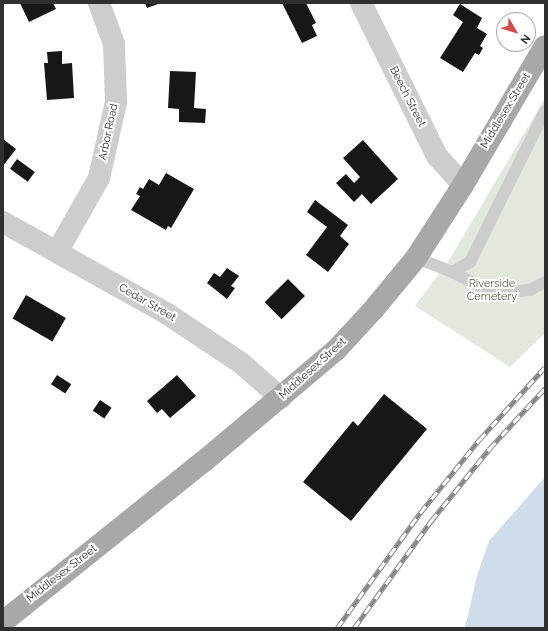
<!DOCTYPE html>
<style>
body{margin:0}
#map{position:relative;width:548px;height:631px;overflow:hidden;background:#fff;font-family:Raleway,sans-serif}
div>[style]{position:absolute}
.green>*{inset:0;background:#e2e8dd}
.water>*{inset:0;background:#cfdce9}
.building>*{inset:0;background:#171717;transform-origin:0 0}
.lane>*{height:12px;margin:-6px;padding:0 6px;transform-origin:6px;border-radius:6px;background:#cdcdcd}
.street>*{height:22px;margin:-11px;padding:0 11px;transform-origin:11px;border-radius:11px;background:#cdcdcd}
.primary>*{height:22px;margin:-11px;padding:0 11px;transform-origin:11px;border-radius:11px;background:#a8a8a8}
.rail>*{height:4.5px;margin-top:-2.25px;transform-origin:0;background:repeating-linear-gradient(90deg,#fff 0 9px,#858585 0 18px);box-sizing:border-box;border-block:1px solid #858585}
span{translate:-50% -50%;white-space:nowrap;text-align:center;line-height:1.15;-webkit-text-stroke:4px #fff;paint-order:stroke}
.street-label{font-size:11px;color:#303030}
.park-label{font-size:11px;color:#506743}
.frame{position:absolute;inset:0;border:4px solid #303030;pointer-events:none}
.north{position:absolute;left:496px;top:12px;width:40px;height:40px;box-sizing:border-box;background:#fff;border:1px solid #acacac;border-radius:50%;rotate:128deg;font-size:11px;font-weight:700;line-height:16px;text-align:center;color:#303030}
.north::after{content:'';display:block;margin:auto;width:14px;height:18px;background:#d14c49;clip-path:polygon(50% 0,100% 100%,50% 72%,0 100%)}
</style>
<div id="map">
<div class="green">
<div style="clip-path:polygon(545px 98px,545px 333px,510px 367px,415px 306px,448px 262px)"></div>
</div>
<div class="water">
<div style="clip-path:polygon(545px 477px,545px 628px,465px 628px,477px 576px,489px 541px)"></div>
</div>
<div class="building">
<div style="clip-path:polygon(20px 3px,53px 3px,56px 9px,29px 22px)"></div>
<div style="clip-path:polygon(145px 3px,161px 3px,147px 8px)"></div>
<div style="clip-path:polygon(282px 3px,306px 3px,316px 23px,312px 25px,317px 36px,302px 43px)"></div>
<div style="clip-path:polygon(460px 4px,482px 18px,477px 28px,487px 34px,480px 46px,483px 48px,479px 55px,475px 53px,463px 72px,440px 58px,463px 22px,453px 15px)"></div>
<div style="clip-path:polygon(62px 51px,62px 64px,72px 63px,74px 98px,47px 100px,44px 63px,48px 63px,47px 52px)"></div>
<div style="clip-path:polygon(170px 71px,196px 72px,194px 108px,206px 109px,205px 123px,179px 122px,179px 109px,168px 108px)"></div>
<div style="clip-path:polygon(3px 139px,16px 149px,3px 166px)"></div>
<div style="clip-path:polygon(363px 140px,398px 179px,371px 204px,362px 194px,354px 202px,336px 183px,346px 174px,354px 183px,360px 177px,343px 158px)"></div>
<div style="left:17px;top:159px;width:22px;height:12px;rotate:36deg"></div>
<div style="clip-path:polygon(166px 173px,194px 189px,171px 228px,168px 226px,166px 230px,131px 210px,140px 196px,136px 194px,140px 187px,143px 189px,149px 179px,159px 185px)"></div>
<div style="clip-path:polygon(315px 200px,348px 225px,340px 236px,349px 244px,328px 272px,306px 255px,327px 227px,307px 212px)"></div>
<div style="clip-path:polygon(227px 268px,239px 276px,231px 286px,235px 288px,227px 299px,207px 283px,214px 273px,220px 277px)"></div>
<div style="left:288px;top:279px;width:24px;height:33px;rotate:45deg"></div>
<div style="left:26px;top:295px;width:46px;height:27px;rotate:30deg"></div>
<div style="left:57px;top:375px;width:17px;height:11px;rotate:33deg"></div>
<div style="clip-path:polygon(177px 375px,196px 396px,170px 418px,162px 409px,157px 413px,147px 401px)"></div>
<div style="clip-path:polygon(384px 394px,427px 429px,351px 521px,303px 482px,353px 421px,358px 426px)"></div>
<div style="left:100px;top:400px;width:14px;height:13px;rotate:34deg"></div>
</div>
<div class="lane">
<div style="left:416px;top:258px;width:39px;rotate:21deg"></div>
<div style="left:452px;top:272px;width:21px;rotate:-29deg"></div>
<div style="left:470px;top:262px;width:169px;rotate:-63.6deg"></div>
<div style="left:452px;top:272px;width:38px;rotate:27deg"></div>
<div style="left:486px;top:289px;width:22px;rotate:8deg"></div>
<div style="left:508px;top:292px;width:22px;rotate:-5deg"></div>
<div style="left:530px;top:290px;width:17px;rotate:-28deg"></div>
</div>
<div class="street">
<div style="left:361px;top:3px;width:171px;rotate:63.6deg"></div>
<div style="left:437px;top:156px;width:39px;rotate:48deg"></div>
<div style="left:3px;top:222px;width:187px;rotate:29.2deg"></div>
<div style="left:166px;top:313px;width:90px;rotate:33.7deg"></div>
<div style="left:241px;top:363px;width:53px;rotate:41.2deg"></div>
<div style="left:57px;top:252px;width:85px;rotate:-60.4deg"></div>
<div style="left:99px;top:178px;width:78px;rotate:-77.4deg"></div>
<div style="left:116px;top:102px;width:58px;rotate:-92deg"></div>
<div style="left:114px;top:44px;width:44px;rotate:-110.1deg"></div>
</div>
<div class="primary">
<div style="left:3px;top:622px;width:256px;rotate:-38.7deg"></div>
<div style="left:203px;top:462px;width:174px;rotate:-40.1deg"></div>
<div style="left:336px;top:350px;width:54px;rotate:-47.2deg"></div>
<div style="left:373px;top:310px;width:67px;rotate:-50.4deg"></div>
<div style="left:416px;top:258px;width:87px;rotate:-57.2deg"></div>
<div style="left:463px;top:185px;width:161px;rotate:-59.5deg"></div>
</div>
<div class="rail">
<div style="left:337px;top:628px;width:142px;rotate:-54.2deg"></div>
<div style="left:420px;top:513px;width:94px;rotate:-51.1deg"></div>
<div style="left:479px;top:440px;width:98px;rotate:-47.9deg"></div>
<div style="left:354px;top:628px;width:132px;rotate:-54.3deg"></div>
<div style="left:431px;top:521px;width:92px;rotate:-51.1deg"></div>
<div style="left:489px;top:449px;width:83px;rotate:-47.4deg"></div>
</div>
<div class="street-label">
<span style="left:407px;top:97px;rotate:63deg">Beech Street</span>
<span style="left:506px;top:111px;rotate:-59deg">Middlesex Street</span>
<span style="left:109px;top:132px;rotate:-78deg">Arbor Road</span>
<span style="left:147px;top:303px;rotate:30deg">Cedar Street</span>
<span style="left:313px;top:369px;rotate:-42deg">Middlesex Street</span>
<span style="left:62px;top:574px;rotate:-38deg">Middlesex Street</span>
</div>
<div class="park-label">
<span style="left:492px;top:291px">Riverside<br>Cemetery</span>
</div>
<div class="frame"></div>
<div class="north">N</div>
</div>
